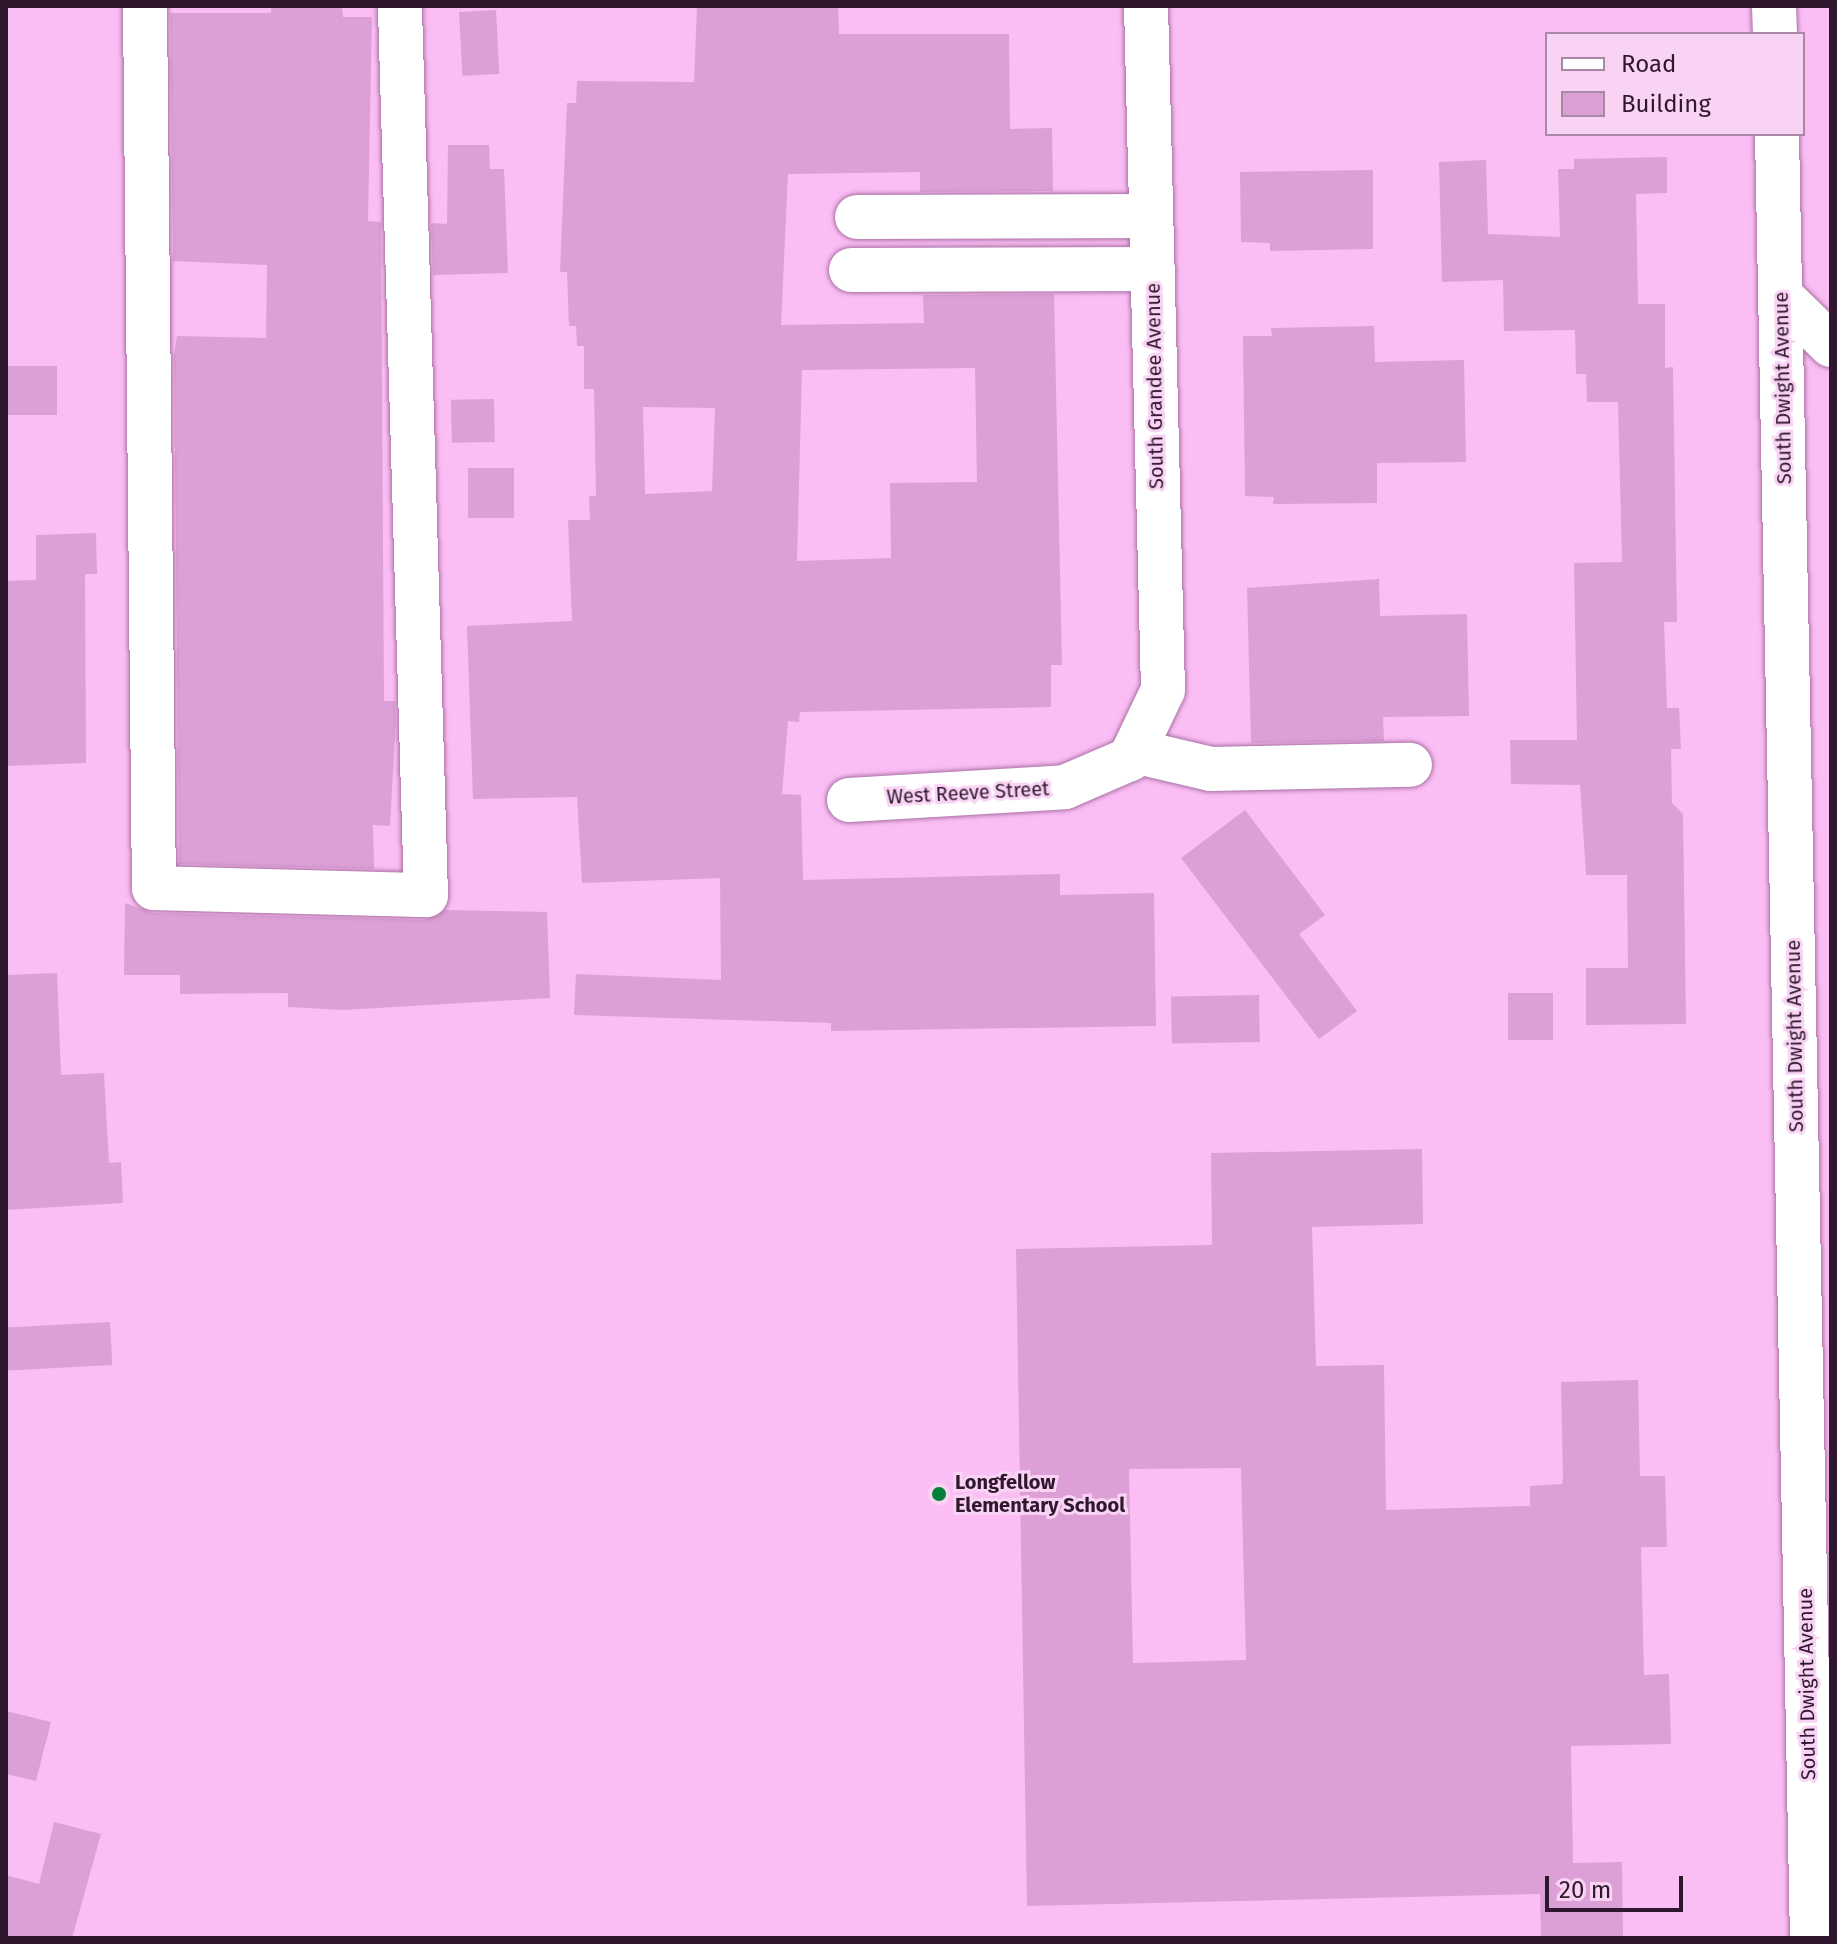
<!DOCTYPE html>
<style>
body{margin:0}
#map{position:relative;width:1837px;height:1944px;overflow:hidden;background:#fabdf4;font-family:"Fira Sans",sans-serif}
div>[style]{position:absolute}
.building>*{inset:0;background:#dca0d6;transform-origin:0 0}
.roads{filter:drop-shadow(0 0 2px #a971a4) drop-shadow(0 0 2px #a971a4)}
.minor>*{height:44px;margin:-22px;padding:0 22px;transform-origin:22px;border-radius:22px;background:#fff}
.dots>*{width:22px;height:22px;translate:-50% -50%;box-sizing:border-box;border:4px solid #f9d3f4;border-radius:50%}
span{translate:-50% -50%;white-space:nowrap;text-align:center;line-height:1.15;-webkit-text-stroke:6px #f9d3f4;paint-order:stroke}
.street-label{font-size:20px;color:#2f182d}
.poi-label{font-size:20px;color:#2f182d;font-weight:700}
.left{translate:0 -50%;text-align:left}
.frame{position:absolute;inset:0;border:8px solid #2f182d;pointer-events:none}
.legend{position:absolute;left:1545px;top:32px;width:260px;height:104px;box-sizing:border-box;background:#f9d3f4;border:2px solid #a888a4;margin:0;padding:10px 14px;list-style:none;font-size:24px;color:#2f182d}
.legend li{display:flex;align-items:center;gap:16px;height:40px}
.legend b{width:40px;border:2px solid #a888a4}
.scale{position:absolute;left:1545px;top:1876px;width:138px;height:36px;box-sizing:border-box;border:4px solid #2f182d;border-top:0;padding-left:10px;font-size:24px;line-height:28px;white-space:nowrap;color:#2f182d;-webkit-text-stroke:6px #f9d3f4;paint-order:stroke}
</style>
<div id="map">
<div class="building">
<div style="clip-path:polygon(271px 6px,342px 6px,343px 17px,372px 17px,368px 221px,381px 222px,384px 701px,395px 701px,396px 719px,390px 826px,373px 825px,374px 869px,179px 864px,174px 355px,177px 336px,266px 338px,267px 265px,173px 261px,170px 13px,271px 13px)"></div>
<div style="clip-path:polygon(evenodd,697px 6px,838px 6px,839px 34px,1009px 34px,1010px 129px,1052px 128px,1053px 191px,920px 192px,920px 172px,788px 174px,781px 325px,924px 323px,923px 295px,1054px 294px,1062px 665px,1051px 665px,1051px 707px,800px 712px,799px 722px,788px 721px,782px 794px,801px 795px,803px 880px,1060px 874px,1060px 895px,1154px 893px,1156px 1026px,831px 1031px,831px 1023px,574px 1015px,576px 974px,721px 980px,720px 878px,582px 883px,577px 797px,473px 799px,467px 626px,572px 621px,568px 520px,590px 520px,589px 496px,596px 496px,594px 389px,584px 389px,584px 346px,577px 346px,576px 326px,569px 326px,567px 272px,560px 272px,567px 103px,576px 103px,577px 81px,694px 82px,697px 6px,975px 368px,977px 482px,890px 483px,891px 558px,797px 561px,802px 370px,975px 368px,697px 6px,643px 407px,715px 408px,712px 491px,645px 494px,643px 407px)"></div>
<div style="left:496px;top:10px;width:64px;height:37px;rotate:87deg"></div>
<div style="clip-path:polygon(448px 145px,489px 145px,490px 169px,504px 169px,508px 273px,433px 275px,431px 223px,447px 224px)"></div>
<div style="clip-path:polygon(1667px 157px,1667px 193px,1636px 194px,1638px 304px,1665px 304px,1665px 368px,1673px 367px,1677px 622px,1664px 622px,1667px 708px,1679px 708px,1681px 749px,1671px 749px,1672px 803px,1683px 814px,1686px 1024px,1586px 1025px,1586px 968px,1628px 968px,1627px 875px,1586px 875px,1580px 785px,1511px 784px,1510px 740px,1577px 740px,1574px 563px,1622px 562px,1618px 402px,1587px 402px,1586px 374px,1576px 374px,1575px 330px,1504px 331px,1503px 280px,1442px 282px,1439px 162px,1486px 160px,1488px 234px,1560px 237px,1558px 169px,1574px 169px,1574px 159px)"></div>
<div style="clip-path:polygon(1373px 170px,1373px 249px,1270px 251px,1270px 243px,1241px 242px,1240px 172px)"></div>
<div style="clip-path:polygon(1374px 326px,1375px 362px,1464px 360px,1466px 462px,1377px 463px,1377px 503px,1273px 504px,1274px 497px,1245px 496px,1243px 336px,1272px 336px,1271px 328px)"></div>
<div style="left:57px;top:366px;width:49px;height:51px;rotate:90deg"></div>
<div style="left:494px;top:399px;width:43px;height:43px;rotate:89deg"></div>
<div style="left:468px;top:468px;width:46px;height:50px"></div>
<div style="clip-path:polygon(96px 533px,97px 574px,85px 574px,86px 763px,6px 766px,6px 581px,36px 580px,36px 535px)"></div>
<div style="clip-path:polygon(1379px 579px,1380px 616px,1467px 614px,1469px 716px,1383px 717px,1384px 741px,1251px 743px,1247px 588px)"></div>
<div style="clip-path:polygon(1245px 810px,1325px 915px,1299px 934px,1357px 1011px,1319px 1039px,1181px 858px)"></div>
<div style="clip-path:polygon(125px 903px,153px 913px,425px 920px,445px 910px,547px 912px,550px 998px,343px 1010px,288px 1007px,288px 993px,180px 994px,180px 975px,124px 975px)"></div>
<div style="clip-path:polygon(57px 973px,61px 1075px,104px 1073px,109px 1163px,121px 1162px,123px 1203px,6px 1210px,6px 975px)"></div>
<div style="left:1508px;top:993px;width:45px;height:47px"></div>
<div style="left:1259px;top:995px;width:47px;height:88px;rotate:89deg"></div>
<div style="clip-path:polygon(evenodd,1422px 1149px,1423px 1224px,1312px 1227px,1316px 1366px,1384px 1365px,1386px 1510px,1530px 1506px,1530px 1486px,1562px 1484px,1563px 1478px,1561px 1382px,1638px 1380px,1640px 1476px,1665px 1476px,1667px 1547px,1641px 1547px,1644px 1675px,1669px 1674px,1671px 1744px,1571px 1746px,1573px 1863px,1622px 1862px,1623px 1938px,1541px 1938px,1540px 1894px,1027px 1906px,1016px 1249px,1212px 1245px,1211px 1153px,1422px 1149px,1241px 1468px,1246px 1660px,1133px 1663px,1129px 1469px,1241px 1468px)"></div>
<div style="left:110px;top:1322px;width:43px;height:104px;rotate:87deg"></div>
<div style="clip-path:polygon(6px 1711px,51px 1722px,36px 1781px,6px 1774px)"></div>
<div style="clip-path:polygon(54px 1822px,101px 1834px,72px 1938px,6px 1938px,6px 1875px,39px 1884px)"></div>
</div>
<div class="roads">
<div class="minor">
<div style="left:145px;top:6px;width:882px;rotate:89.42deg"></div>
<div style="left:154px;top:888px;width:272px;rotate:1.5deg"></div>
<div style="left:426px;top:895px;width:889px;rotate:-91.68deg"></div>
<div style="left:1774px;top:6px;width:28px;rotate:88deg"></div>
<div style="left:1777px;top:134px;width:1804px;rotate:88.89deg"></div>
<div style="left:857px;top:217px;width:294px;rotate:-0.2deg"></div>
<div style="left:851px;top:270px;width:302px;rotate:-0.2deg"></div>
<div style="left:1782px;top:297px;width:69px;rotate:44.4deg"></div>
<div style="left:1134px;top:751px;width:79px;rotate:13.2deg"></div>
<div style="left:1211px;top:769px;width:199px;rotate:-1.2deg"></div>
<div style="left:849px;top:800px;width:216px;rotate:-3.4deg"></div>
<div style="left:1065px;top:787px;width:71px;rotate:-23.3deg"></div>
<div style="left:1130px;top:759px;width:76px;rotate:-64.4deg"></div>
<div style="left:1163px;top:690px;width:684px;rotate:-91.42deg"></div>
</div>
</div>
<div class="dots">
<div style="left:939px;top:1494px;background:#03813a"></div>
</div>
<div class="street-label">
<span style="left:1155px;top:386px;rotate:-91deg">South Grandee Avenue</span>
<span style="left:1783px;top:388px;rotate:-91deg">South Dwight Avenue</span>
<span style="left:968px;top:793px;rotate:-3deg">West Reeve Street</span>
<span style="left:1795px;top:1036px;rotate:-91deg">South Dwight Avenue</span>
<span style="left:1807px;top:1684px;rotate:-91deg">South Dwight Avenue</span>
</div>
<div class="poi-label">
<span class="left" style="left:955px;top:1494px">Longfellow<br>Elementary School</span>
</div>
<div class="frame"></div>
<ul class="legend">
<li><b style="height:10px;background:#fff"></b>Road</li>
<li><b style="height:22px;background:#dca0d6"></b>Building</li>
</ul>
<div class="scale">20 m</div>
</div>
